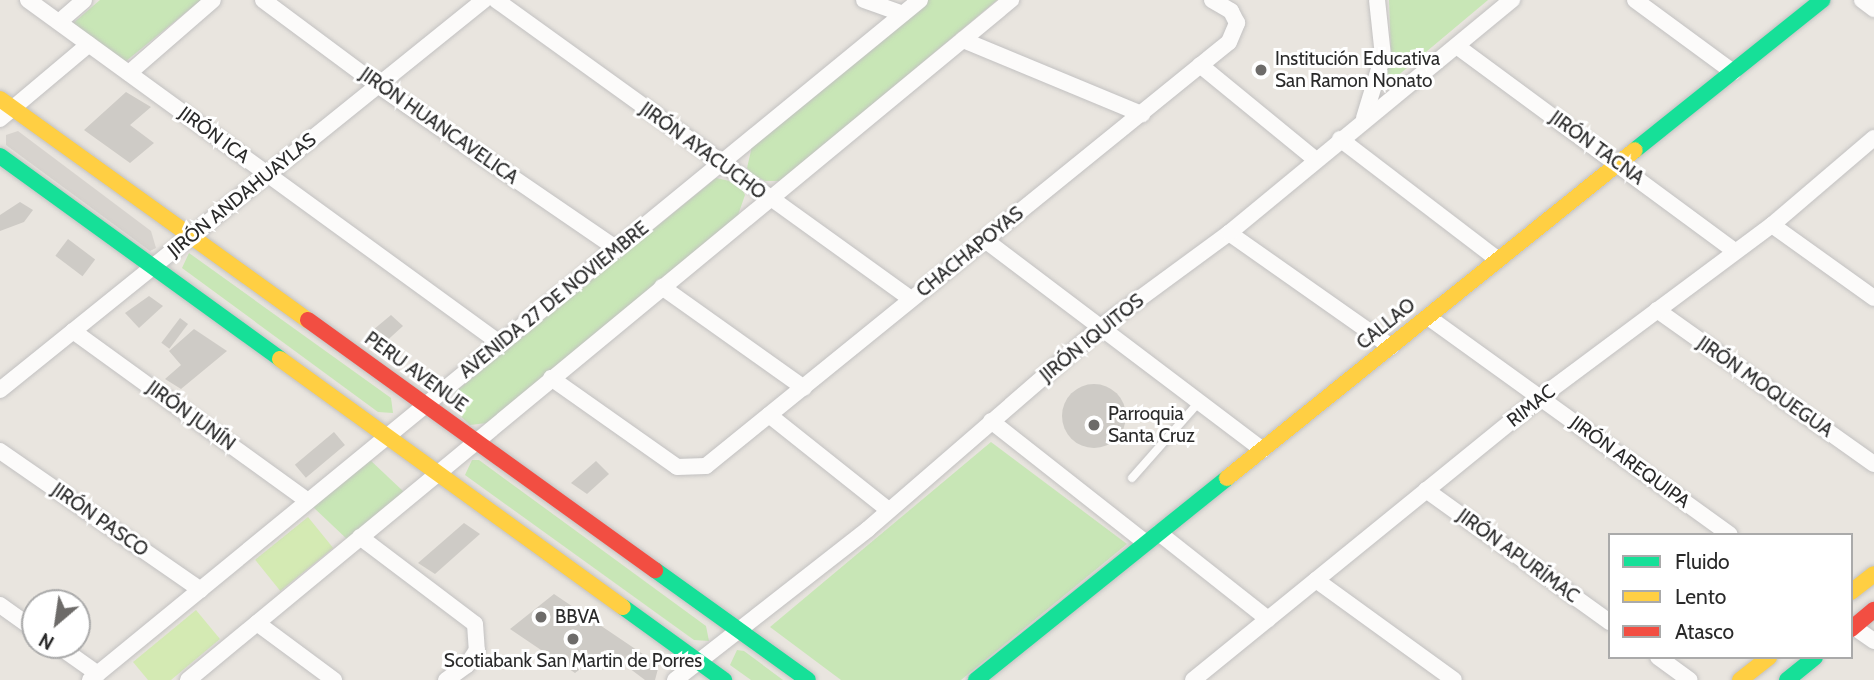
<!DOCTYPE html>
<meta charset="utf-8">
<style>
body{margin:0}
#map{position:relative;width:1874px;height:680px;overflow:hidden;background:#e9e5df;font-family:Cabin,sans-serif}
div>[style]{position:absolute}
.green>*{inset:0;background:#c8e6b6}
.pitch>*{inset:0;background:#d4eab3;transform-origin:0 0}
.plaza>*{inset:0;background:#d7d3ce}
.building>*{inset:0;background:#cecbc6;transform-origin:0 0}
.round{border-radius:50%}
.roads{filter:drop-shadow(0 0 2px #c2c1c1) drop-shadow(0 0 2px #c2c1c1)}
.lane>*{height:8px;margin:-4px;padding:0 4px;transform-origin:4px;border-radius:4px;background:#fcfbfa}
.street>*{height:16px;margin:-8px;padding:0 8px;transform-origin:8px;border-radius:8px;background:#fcfbfa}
.fast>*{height:16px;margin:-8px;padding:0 8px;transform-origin:8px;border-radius:8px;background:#16e098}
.slow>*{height:16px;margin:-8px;padding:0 8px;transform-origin:8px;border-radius:8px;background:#ffcf43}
.jam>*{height:16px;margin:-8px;padding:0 8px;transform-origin:8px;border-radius:8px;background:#f24e42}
.dots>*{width:19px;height:19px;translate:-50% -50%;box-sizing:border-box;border:4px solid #fff;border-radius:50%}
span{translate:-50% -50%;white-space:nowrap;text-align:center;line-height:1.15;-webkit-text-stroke:6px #fff;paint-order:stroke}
.poi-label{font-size:19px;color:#2a2a2a}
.left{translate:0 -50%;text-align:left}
.street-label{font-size:19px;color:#2a2a2a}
.legend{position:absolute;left:1608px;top:533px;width:245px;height:126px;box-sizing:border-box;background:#fff;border:2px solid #aaa;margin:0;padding:9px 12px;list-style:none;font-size:21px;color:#2a2a2a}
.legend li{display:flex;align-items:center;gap:14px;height:35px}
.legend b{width:35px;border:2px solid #aaa}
.north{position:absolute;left:21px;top:589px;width:70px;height:70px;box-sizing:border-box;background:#fff;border:2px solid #aaa;border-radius:50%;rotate:209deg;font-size:19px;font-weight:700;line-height:28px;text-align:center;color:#2a2a2a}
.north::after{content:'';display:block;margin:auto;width:24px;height:32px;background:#6d6b69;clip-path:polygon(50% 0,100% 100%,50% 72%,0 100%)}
</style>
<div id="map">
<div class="green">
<div style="clip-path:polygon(100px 0,201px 0,125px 62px,72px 24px)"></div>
<div style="clip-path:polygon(927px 0,997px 0,781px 181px,765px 181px,753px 175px,747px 168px,753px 142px)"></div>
<div style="clip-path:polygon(1389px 0,1488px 0,1377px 93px,1391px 54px)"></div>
<div style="clip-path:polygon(716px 178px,739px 183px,745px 195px,737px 218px,487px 423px,470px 425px,453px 409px,455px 392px)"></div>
<div style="clip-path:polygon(189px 253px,391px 398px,393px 413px,378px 412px,182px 268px)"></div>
<div style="clip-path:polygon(991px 442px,1127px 544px,961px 680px,841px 680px,770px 627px)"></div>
<div style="clip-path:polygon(369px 459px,404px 492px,349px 541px,312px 506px)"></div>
<div style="clip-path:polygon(472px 460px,479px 460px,706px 626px,709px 641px,694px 640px,465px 475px)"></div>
<div style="clip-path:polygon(737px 650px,744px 651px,783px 680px,751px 680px,730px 665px)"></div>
</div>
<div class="pitch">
<div style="left:308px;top:517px;width:40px;height:68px;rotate:51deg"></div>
<div style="clip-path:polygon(196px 610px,220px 639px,171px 680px,148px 680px,133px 662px)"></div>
</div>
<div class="plaza">
<div style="clip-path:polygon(18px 131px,151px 231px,156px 248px,150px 251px,6px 145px,6px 135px)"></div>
</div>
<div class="building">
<div style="clip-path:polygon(126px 92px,151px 107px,130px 125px,154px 143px,130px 163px,84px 130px)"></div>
<div style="clip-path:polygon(20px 202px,33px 210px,24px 222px,0 231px,0 215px)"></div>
<div style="left:68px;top:239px;width:34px;height:21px;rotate:37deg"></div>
<div style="clip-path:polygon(149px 296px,163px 306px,139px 328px,125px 313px)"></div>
<div style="clip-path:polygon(391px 315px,403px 326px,381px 346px,367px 335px)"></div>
<div style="left:180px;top:318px;width:10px;height:31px;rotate:37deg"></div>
<div style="clip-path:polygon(194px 329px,227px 351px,181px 389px,165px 379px,181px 365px,169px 351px)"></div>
<div class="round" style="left:1062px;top:384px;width:64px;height:64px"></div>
<div style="left:334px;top:432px;width:17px;height:51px;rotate:50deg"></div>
<div style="clip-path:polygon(596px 461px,609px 474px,587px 494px,571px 483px)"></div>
<div style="clip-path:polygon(464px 523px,480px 534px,435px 574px,418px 563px)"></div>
<div style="clip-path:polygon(554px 594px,659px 665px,655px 680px,645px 680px,605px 650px,575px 673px,510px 629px)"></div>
</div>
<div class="roads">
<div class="lane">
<div style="left:1132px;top:478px;width:101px;rotate:-48.6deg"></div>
</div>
<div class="street">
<div style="left:28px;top:0;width:585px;rotate:36.03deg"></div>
<div style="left:263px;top:0;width:141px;rotate:36.6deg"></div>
<div style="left:376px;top:84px;width:292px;rotate:34.4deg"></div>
<div style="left:496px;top:0;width:511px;rotate:35.77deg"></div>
<div style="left:864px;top:0;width:41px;rotate:19.7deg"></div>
<div style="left:1635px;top:0;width:122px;rotate:36.3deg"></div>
<div style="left:1862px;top:0;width:15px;rotate:37deg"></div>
<div style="left:59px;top:22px;width:33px;rotate:-41deg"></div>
<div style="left:963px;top:40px;width:194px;rotate:22.5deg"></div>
<div style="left:1458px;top:47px;width:344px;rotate:36.4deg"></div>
<div style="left:1200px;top:65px;width:149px;rotate:39.3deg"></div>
<div style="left:129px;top:73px;width:111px;rotate:-41deg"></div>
<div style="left:1364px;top:118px;width:65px;rotate:-73deg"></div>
<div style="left:1383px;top:56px;width:56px;rotate:-96.1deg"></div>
<div style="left:0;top:119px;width:116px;rotate:-40.1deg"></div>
<div style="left:1340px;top:139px;width:199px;rotate:37.4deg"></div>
<div style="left:1772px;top:225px;width:125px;rotate:35.6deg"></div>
<div style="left:1229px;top:233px;width:198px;rotate:35.1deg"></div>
<div style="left:985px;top:240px;width:348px;rotate:37.1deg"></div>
<div style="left:662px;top:287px;width:174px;rotate:35.4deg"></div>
<div style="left:1657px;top:310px;width:266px;rotate:35.4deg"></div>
<div style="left:1428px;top:317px;width:372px;rotate:35.8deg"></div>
<div style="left:73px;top:331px;width:290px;rotate:35.9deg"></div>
<div style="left:551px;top:378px;width:154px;rotate:35.2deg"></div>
<div style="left:677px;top:467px;width:29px;rotate:-2deg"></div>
<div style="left:706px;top:466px;width:673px;rotate:-39.03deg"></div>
<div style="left:1229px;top:42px;width:21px;rotate:-67deg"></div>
<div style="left:1237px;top:23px;width:13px;rotate:-117deg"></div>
<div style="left:1231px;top:11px;width:22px;rotate:-150deg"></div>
<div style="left:0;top:390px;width:622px;rotate:-38.86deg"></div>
<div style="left:769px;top:415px;width:151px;rotate:38.5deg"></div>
<div style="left:991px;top:421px;width:197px;rotate:38.2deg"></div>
<div style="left:0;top:451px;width:244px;rotate:34.7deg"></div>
<div style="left:1426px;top:490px;width:226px;rotate:35.7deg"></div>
<div style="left:1159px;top:533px;width:139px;rotate:38.3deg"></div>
<div style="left:360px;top:537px;width:144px;rotate:37.1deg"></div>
<div style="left:475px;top:624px;width:26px;rotate:86deg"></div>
<div style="left:477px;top:650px;width:18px;rotate:124deg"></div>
<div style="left:467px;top:665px;width:26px;rotate:144deg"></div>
<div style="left:1316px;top:580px;width:170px;rotate:35.9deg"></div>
<div style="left:0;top:605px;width:43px;rotate:35.5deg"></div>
<div style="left:257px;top:623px;width:96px;rotate:36.5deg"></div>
<div style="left:1851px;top:625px;width:28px;rotate:35deg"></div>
<div style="left:57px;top:645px;width:50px;rotate:35.3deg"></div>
<div style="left:1658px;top:657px;width:39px;rotate:36deg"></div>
<div style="left:90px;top:680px;width:1073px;rotate:-39.33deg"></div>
<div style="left:188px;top:680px;width:1068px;rotate:-39.57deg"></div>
<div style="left:675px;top:680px;width:245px;rotate:-38deg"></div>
<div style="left:868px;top:529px;width:308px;rotate:-40.9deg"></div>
<div style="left:1101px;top:327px;width:159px;rotate:-36.3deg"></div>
<div style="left:1229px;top:233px;width:367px;rotate:-39.5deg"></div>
<div style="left:1193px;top:680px;width:449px;rotate:-39.1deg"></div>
<div style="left:1541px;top:397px;width:288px;rotate:-36.7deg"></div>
<div style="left:1772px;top:225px;width:134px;rotate:-40.5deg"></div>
</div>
<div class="fast">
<div style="left:1635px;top:150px;width:240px;rotate:-38.7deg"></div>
<div style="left:0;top:156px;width:346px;rotate:35.9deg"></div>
<div style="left:655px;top:570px;width:188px;rotate:35.7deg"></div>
<div style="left:623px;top:607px;width:125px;rotate:35.9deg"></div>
<div style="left:976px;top:680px;width:322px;rotate:-38.8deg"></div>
<div style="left:1787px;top:680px;width:36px;rotate:-39deg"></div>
</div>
<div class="slow">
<div style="left:0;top:99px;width:379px;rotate:35.7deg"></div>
<div style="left:280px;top:359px;width:423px;rotate:35.9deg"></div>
<div style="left:1227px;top:478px;width:523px;rotate:-38.8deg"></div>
<div style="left:1851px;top:592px;width:29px;rotate:-38deg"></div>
<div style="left:1740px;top:680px;width:37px;rotate:-38deg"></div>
</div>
<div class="jam">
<div style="left:308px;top:320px;width:428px;rotate:35.8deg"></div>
<div style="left:1851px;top:629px;width:30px;rotate:-40deg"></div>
</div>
</div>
<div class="dots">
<div style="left:1261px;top:70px;background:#6d6b69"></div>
<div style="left:1094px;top:425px;background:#6d6b69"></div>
<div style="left:541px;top:617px;background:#6d6b69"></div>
<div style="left:573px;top:639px;background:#6d6b69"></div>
</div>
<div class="poi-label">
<span class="left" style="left:1275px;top:70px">Institución Educativa<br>San Ramon Nonato</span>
<span class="left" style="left:1108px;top:425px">Parroquia<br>Santa Cruz</span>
<span class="left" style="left:555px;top:617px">BBVA</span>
<span style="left:573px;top:661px">Scotiabank San Martin de Porres</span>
</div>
<div class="street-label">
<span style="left:439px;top:126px;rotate:35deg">JIRÓN HUANCAVELICA</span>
<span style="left:214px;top:135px;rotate:36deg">JIRÓN ICA</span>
<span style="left:1597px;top:148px;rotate:36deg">JIRÓN TACNA</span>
<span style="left:703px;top:151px;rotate:36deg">JIRÓN AYACUCHO</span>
<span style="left:242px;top:195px;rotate:-39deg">JIRÓN ANDAHUAYLAS</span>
<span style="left:970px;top:252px;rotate:-39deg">CHACHAPOYAS</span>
<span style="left:554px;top:300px;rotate:-39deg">AVENIDA 27 DE NOVIEMBRE</span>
<span style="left:1386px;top:324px;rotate:-39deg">CALLAO</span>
<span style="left:1092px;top:338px;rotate:-39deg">JIRÓN IQUITOS</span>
<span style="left:416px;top:372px;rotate:36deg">PERU AVENUE</span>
<span style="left:1765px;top:387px;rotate:35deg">JIRÓN MOQUEGUA</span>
<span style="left:1531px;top:406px;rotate:-38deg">RIMAC</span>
<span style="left:191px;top:416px;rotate:36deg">JIRÓN JUNÍN</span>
<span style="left:1630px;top:462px;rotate:36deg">JIRÓN AREQUIPA</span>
<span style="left:100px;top:520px;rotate:35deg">JIRÓN PASCO</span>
<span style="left:1518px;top:556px;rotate:36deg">JIRÓN APURÍMAC</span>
</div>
<ul class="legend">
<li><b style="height:9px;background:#16e098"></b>Fluido</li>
<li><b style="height:9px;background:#ffcf43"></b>Lento</li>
<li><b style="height:9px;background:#f24e42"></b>Atasco</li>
</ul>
<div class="north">N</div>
</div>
